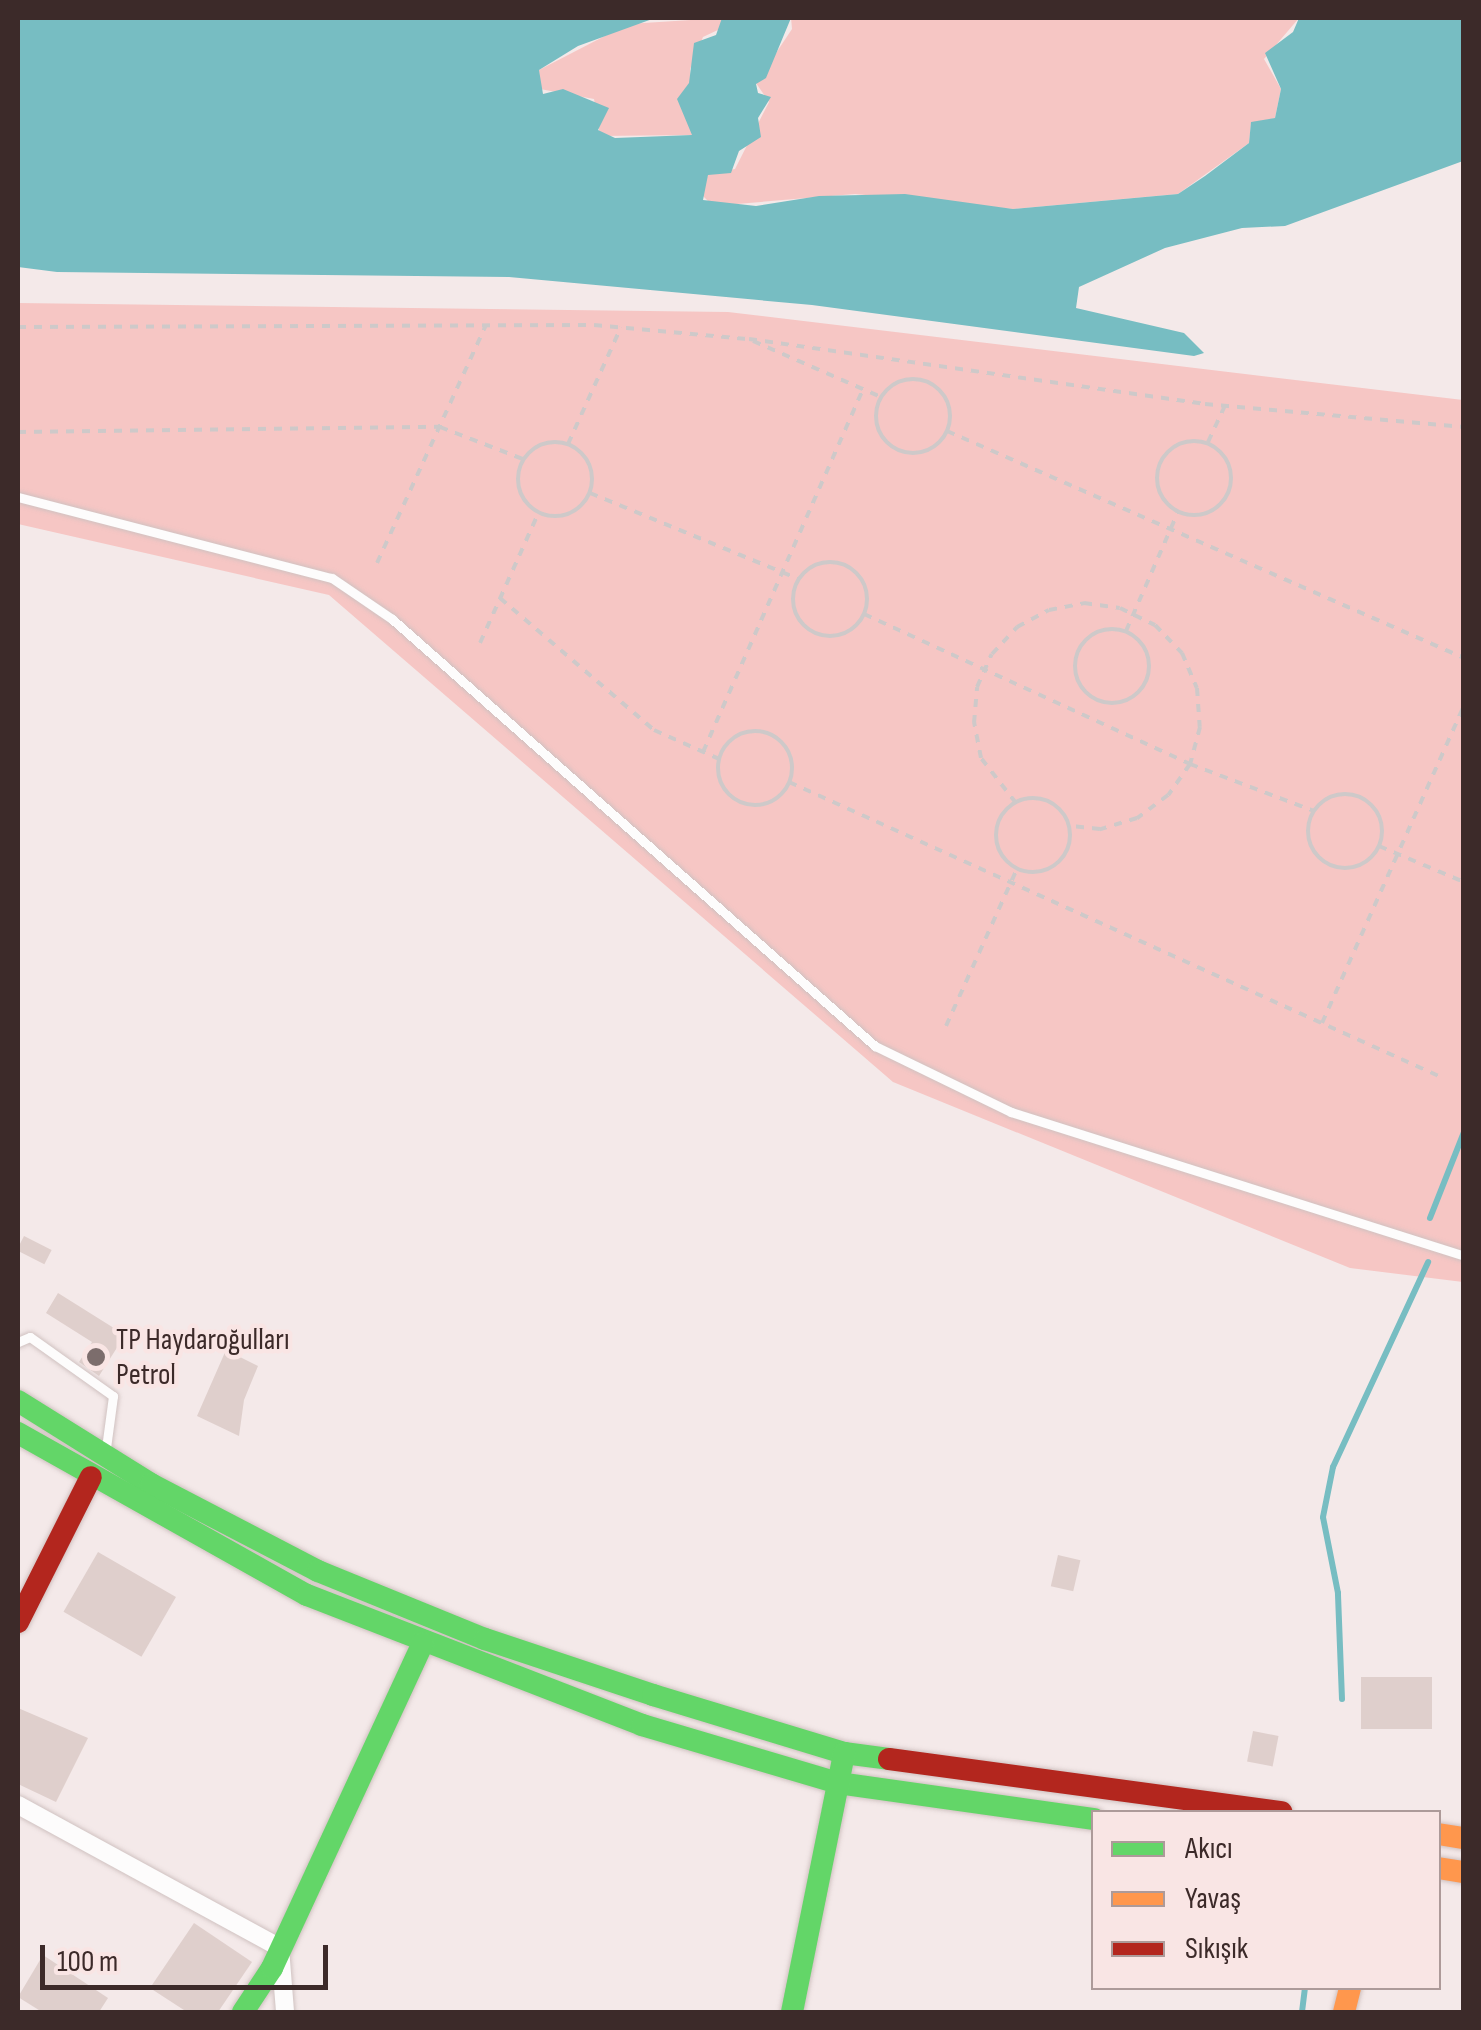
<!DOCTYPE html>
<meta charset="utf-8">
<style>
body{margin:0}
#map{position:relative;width:1481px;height:2030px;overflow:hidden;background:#f4e9e9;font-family:"Sofia Sans Condensed",sans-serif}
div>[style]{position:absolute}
.green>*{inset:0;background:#f6c6c4}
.water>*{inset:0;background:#77bdc2}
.stream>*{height:6px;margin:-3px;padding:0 3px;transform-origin:3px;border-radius:3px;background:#77bdc2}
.building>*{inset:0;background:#dfcfcc;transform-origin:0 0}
.path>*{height:4px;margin-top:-2px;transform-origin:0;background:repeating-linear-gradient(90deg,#cec9c9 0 8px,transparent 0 16px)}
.path>.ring{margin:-2px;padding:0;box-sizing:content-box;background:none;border:4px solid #cec9c9;border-radius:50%}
.roads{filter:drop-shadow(0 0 2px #d0c2c1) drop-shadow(0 0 2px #d0c2c1)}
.lane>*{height:9px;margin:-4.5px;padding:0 4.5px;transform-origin:4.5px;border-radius:4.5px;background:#fdfcfc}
.street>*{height:18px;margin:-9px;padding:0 9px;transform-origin:9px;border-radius:9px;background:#fdfcfc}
.fast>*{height:22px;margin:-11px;padding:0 11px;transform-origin:11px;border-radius:11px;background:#63d668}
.slow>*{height:22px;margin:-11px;padding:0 11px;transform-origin:11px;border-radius:11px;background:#ff974d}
.jam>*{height:22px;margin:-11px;padding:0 11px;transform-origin:11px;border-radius:11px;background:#b3261e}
.dots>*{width:28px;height:28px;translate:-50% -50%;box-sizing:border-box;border:5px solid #f9e5e4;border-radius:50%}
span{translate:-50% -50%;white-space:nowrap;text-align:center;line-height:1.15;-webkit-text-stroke:9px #f9e5e4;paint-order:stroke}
.poi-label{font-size:30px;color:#3c2a29}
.left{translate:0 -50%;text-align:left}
.frame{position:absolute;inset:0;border:20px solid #3c2a29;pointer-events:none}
.legend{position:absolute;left:1091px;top:1810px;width:350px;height:180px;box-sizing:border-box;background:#f9e5e4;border:2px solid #ad9a99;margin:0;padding:12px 18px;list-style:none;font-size:30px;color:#3c2a29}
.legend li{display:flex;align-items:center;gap:20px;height:50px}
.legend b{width:50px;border:2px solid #ad9a99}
.scale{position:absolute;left:40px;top:1945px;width:288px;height:45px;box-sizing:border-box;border:5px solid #3c2a29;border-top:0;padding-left:12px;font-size:30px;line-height:35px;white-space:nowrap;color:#3c2a29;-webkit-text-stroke:8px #f9e5e4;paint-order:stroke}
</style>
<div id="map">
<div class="green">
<div style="clip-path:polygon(722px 18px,722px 28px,703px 37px,690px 69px,692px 135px,600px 136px,594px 99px,540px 89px,539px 70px,628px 24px)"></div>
<div style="clip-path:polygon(791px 18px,1299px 18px,1264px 59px,1281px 89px,1275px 118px,1251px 123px,1249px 143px,1178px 194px,1013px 209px,855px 194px,713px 206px,702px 195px,708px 174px,735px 169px,769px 102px,756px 83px,792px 29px)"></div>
<div style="clip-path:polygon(18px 303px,728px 312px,1463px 400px,1463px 1282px,1350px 1268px,893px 1082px,329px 595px,18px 524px)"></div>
</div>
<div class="water">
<div style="clip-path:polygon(18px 18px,655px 18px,578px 46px,539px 70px,543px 94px,563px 89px,609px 108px,598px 130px,615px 138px,692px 135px,677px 99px,689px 83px,694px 43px,716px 35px,722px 18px,791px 18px,766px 78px,756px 84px,758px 93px,771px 97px,758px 118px,761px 137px,739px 151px,731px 173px,708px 175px,703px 200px,756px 206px,819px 196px,905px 194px,1013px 209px,1178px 194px,1205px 176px,1249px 143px,1251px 122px,1275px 118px,1281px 89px,1265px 53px,1293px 32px,1299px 18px,1463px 18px,1463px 161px,1285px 226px,1242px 228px,1165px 248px,1079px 287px,1076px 308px,1184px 333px,1204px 353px,1194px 356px,812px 305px,509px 277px,57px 272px,18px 267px)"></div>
</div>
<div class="stream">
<div style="left:1430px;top:1218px;width:92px;rotate:-68.4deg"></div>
<div style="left:1342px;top:1699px;width:106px;rotate:-92.2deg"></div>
<div style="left:1338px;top:1593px;width:77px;rotate:-101.2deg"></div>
<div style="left:1323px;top:1517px;width:51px;rotate:-78.7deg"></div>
<div style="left:1333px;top:1467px;width:226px;rotate:-65.1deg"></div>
<div style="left:1302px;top:2012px;width:24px;rotate:-83deg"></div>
</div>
<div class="building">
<div style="left:24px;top:1236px;width:31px;height:16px;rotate:27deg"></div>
<div style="clip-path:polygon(58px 1293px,125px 1335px,99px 1376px,79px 1362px,92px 1342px,46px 1313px)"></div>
<div style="clip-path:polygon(226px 1350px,258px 1366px,244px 1400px,239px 1436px,197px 1416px)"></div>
<div style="left:98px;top:1552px;width:90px;height:69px;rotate:30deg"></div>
<div style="left:1058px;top:1555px;width:23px;height:32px;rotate:13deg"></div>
<div style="left:1361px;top:1677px;width:71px;height:52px"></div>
<div style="clip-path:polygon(18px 1708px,88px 1738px,56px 1802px,18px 1784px)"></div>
<div style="left:1253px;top:1731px;width:26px;height:31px;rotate:11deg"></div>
<div style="clip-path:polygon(194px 1923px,252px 1962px,218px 2012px,187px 2012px,150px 1988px)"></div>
<div style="clip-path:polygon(43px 1955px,108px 1998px,99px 2012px,42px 2012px,18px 1997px)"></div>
</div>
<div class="path">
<div style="left:18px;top:327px;width:576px;rotate:-0.2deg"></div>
<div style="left:594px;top:325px;width:156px;rotate:5.2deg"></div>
<div style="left:749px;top:339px;width:461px;rotate:8.1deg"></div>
<div style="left:1205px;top:404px;width:260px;rotate:5.1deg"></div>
<div style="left:753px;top:341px;width:140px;rotate:23.6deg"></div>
<div class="ring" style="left:876px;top:379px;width:70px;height:70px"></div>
<div style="left:947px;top:431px;width:565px;rotate:23.7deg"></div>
<div style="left:18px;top:432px;width:422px;rotate:-0.7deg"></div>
<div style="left:440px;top:427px;width:89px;rotate:21.1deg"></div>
<div class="ring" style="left:1157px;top:441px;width:70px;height:70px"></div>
<div style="left:1208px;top:442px;width:40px;rotate:-65deg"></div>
<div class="ring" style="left:518px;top:442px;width:70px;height:70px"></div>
<div style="left:568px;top:444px;width:128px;rotate:-65.6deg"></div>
<div style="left:590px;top:493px;width:226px;rotate:22.4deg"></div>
<div class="ring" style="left:793px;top:562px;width:70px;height:70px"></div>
<div style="left:377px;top:563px;width:262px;rotate:-65.4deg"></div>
<div style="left:500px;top:598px;width:203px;rotate:40.6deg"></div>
<div style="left:654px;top:730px;width:71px;rotate:24deg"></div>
<div style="left:864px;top:614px;width:359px;rotate:24.7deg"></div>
<div style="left:1190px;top:764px;width:133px;rotate:20.8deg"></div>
<div class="ring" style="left:1075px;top:629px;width:70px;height:70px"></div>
<div style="left:1126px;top:631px;width:130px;rotate:-66.4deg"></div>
<div style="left:480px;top:643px;width:144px;rotate:-65.8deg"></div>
<div class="ring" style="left:718px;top:731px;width:70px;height:70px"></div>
<div style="left:703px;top:752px;width:397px;rotate:-66.2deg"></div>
<div style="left:789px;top:782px;width:718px;rotate:24.35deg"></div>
<div class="ring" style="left:1308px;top:794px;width:70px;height:70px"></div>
<div class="ring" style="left:996px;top:798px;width:70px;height:70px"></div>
<div style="left:1016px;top:803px;width:57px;rotate:-127.9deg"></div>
<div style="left:981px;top:758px;width:36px;rotate:-101deg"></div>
<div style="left:974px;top:723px;width:36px;rotate:-85deg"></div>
<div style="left:977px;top:687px;width:36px;rotate:-66deg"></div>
<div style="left:992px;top:654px;width:37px;rotate:-47deg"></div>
<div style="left:1017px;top:627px;width:36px;rotate:-28deg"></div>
<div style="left:1049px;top:610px;width:36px;rotate:-11deg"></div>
<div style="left:1084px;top:603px;width:36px;rotate:8deg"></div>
<div style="left:1120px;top:608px;width:39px;rotate:26deg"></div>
<div style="left:1155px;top:625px;width:39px;rotate:46deg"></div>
<div style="left:1182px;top:653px;width:38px;rotate:67deg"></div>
<div style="left:1197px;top:688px;width:39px;rotate:86deg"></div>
<div style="left:1200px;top:727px;width:38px;rotate:105deg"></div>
<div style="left:1190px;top:764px;width:38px;rotate:125deg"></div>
<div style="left:1168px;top:795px;width:39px;rotate:143deg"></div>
<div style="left:1137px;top:818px;width:39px;rotate:163deg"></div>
<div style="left:1100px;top:829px;width:31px;rotate:-174deg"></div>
<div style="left:1379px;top:846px;width:92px;rotate:23deg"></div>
<div style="left:1322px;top:1023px;width:348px;rotate:-65.9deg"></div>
<div style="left:946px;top:1026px;width:172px;rotate:-65.7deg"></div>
</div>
<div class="roads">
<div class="lane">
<div style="left:18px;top:497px;width:324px;rotate:14.5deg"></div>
<div style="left:332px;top:578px;width:73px;rotate:34.3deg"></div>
<div style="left:392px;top:619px;width:645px;rotate:41.48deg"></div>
<div style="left:875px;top:1046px;width:151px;rotate:25.9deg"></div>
<div style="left:1011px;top:1112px;width:475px;rotate:17.6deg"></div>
<div style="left:18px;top:1342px;width:13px;rotate:-23deg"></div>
<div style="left:30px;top:1337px;width:102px;rotate:35.4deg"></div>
<div style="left:113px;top:1396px;width:52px;rotate:97.7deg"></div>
</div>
<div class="street">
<div style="left:18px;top:1805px;width:298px;rotate:28.6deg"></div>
<div style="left:280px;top:1948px;width:64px;rotate:85.5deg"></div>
</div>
<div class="fast">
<div style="left:18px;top:1401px;width:157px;rotate:32deg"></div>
<div style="left:151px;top:1484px;width:188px;rotate:27.5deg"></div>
<div style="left:318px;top:1571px;width:180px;rotate:22.2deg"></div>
<div style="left:485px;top:1639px;width:177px;rotate:18.4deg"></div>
<div style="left:653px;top:1695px;width:200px;rotate:16.9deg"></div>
<div style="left:844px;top:1753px;width:45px;rotate:7.6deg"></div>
<div style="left:18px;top:1433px;width:331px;rotate:29.3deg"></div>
<div style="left:307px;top:1595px;width:359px;rotate:21.2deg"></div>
<div style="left:642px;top:1725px;width:204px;rotate:16.5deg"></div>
<div style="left:838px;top:1783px;width:259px;rotate:8deg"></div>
<div style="left:243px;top:2012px;width:53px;rotate:-56.6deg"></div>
<div style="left:272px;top:1968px;width:358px;rotate:-65.1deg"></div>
<div style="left:792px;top:2012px;width:264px;rotate:-78.6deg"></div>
</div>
<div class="slow">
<div style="left:1438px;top:1834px;width:26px;rotate:9deg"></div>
<div style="left:1438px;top:1868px;width:26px;rotate:9deg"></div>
<div style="left:1344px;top:2012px;width:25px;rotate:-76deg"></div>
</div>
<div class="jam">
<div style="left:18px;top:1622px;width:162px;rotate:-63.3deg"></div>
<div style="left:889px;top:1759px;width:396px;rotate:7.7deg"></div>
</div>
</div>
<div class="dots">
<div style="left:96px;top:1357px;background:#7c6d6c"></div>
</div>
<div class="poi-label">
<span class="left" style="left:116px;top:1357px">TP Haydaroğulları<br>Petrol</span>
</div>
<div class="frame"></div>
<ul class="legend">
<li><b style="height:12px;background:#63d668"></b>Akıcı</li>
<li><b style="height:12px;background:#ff974d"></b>Yavaş</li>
<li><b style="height:12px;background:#b3261e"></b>Sıkışık</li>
</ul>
<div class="scale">100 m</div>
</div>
